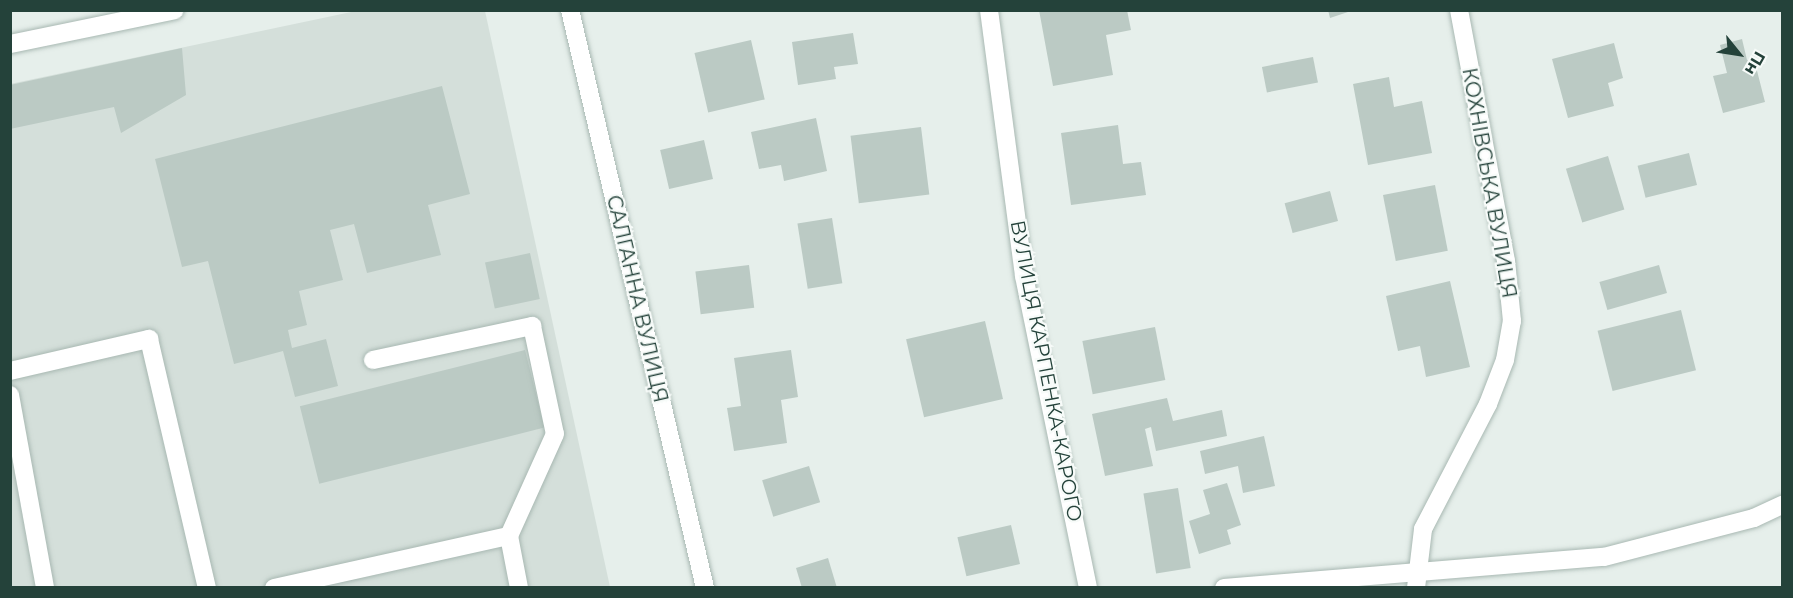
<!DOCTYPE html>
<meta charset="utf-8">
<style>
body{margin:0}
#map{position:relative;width:1793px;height:598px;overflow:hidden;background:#e6efeb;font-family:Montserrat,sans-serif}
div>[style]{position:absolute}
.built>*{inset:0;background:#d4dfda}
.building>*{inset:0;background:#bbcac4;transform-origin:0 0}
.roads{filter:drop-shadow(0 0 2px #a8b8b2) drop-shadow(0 0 2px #a8b8b2)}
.lane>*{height:18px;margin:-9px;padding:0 9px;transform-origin:9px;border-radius:9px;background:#fff}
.street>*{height:18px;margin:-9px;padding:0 9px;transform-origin:9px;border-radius:9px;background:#fff}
.secondary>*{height:18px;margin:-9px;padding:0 9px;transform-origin:9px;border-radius:9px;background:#fff}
span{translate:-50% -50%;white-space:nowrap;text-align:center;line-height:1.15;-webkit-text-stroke:4.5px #f7fbf9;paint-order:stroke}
.street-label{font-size:20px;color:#24423a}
.frame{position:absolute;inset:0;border:12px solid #24423a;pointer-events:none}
.north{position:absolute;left:1709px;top:24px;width:60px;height:60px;-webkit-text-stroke:4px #f7fbf9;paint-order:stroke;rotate:120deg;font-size:16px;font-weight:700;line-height:24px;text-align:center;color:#24423a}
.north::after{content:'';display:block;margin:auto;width:21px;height:27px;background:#24423a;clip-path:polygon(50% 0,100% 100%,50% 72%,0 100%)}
</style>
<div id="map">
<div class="built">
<div style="clip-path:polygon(356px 11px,485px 11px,610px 587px,11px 587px,10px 84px)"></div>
</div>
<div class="building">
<div style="clip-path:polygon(1039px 10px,1127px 10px,1131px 30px,1106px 35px,1113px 75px,1053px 86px)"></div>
<div style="clip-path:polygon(1328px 10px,1351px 10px,1351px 11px,1330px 18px)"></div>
<div style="clip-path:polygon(853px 33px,858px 64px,834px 67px,836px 79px,798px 85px,792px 42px)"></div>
<div style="clip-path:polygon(1742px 39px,1747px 60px,1754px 59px,1765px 102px,1723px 113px,1713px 76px,1727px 73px,1720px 45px)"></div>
<div style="left:751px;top:40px;width:61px;height:58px;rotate:77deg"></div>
<div style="clip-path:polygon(1614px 43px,1623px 78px,1608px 83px,1614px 106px,1568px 118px,1552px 59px)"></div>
<div style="clip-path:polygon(182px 48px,186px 95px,121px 133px,114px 107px,10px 129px,10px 85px)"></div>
<div style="left:1313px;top:57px;width:26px;height:52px;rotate:79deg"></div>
<div style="clip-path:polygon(1389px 77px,1394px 107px,1422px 101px,1432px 153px,1368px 165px,1353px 84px)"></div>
<div style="clip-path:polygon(442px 86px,470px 194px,428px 205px,441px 255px,367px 273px,354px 224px,330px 230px,343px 280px,299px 291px,307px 325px,288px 330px,292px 348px,326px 339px,338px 386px,295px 397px,283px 351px,234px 364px,208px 261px,182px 267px,155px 159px)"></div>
<div style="clip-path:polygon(816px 118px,827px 171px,784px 181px,781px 165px,759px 169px,751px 132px)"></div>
<div style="clip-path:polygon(1118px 125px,1123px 164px,1141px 162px,1146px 195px,1071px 205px,1061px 133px)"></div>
<div style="left:921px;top:127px;width:68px;height:71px;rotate:83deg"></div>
<div style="left:704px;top:140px;width:40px;height:45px;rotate:77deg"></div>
<div style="left:1689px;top:153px;width:33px;height:53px;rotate:76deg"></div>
<div style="left:1608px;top:156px;width:56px;height:44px;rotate:73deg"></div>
<div style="left:1435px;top:185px;width:67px;height:53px;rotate:79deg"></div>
<div style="left:1330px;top:191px;width:31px;height:47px;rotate:75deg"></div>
<div style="left:832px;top:218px;width:66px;height:35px;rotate:81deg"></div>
<div style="left:530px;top:253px;width:47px;height:46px;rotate:78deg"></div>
<div style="left:749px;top:265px;width:43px;height:54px;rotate:83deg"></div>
<div style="left:1659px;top:265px;width:29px;height:62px;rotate:74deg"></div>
<div style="clip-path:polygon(1450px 281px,1470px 367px,1426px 377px,1420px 346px,1398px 351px,1386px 296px)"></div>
<div style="left:1681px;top:310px;width:62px;height:86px;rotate:76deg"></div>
<div style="left:985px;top:321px;width:80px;height:81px;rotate:77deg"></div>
<div style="left:1155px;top:327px;width:54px;height:74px;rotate:79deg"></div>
<div style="left:525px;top:350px;width:80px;height:232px;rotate:76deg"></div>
<div style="clip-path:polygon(791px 350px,798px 397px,781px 400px,787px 443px,734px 451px,727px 408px,741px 406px,734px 358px)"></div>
<div style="clip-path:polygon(1167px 398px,1173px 421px,1222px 410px,1227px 436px,1156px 451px,1151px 427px,1145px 429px,1153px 466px,1105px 476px,1092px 414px)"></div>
<div style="clip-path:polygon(1264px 436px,1275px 486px,1243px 493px,1238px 466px,1205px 474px,1200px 451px)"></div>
<div style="left:809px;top:466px;width:38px;height:49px;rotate:73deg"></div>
<div style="clip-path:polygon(1227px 483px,1241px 525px,1227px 530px,1231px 544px,1199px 554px,1189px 521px,1210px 514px,1203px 490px)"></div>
<div style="left:1178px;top:488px;width:81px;height:35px;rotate:81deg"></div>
<div style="left:1011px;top:525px;width:40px;height:55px;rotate:77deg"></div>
<div style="clip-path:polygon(828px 558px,837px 588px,802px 588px,796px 568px)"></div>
</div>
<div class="roads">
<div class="lane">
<div style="left:373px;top:360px;width:163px;rotate:-12.1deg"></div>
<div style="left:532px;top:326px;width:110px;rotate:78deg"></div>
<div style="left:555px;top:434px;width:112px;rotate:114.3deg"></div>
<div style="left:10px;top:371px;width:143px;rotate:-13deg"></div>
<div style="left:149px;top:339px;width:256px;rotate:76.9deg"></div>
<div style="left:10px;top:395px;width:196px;rotate:79.7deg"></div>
<div style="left:274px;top:588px;width:241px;rotate:-12.5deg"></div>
<div style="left:509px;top:536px;width:53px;rotate:79.1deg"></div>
</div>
<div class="street">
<div style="left:989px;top:10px;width:268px;rotate:82.5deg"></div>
<div style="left:1024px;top:276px;width:318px;rotate:78.4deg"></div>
<div style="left:10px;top:44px;width:168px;rotate:-11.6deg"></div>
<div style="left:1224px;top:588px;width:381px;rotate:-4.7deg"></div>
<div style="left:1604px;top:557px;width:155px;rotate:-14.6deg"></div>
<div style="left:1754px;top:518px;width:31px;rotate:-25deg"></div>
<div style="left:1416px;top:588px;width:59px;rotate:-83.2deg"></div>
<div style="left:1423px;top:529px;width:141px;rotate:-62.5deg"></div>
<div style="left:1488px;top:404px;width:47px;rotate:-68.9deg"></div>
<div style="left:1505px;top:360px;width:40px;rotate:-80deg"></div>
<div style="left:1512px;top:321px;width:60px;rotate:-95.7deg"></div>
<div style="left:1506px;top:261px;width:255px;rotate:-100.6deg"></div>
</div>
<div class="secondary">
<div style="left:570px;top:10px;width:594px;rotate:76.85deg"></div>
</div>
</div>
<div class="street-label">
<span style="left:1489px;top:183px;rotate:80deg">КОХНІВСЬКА ВУЛИЦЯ</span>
<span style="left:637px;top:299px;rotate:77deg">САЛГАННА ВУЛИЦЯ</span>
<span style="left:1046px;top:371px;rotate:79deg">ВУЛИЦЯ КАРПЕНКА-КАРОГО</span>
</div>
<div class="frame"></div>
<div class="north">Пн</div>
</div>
